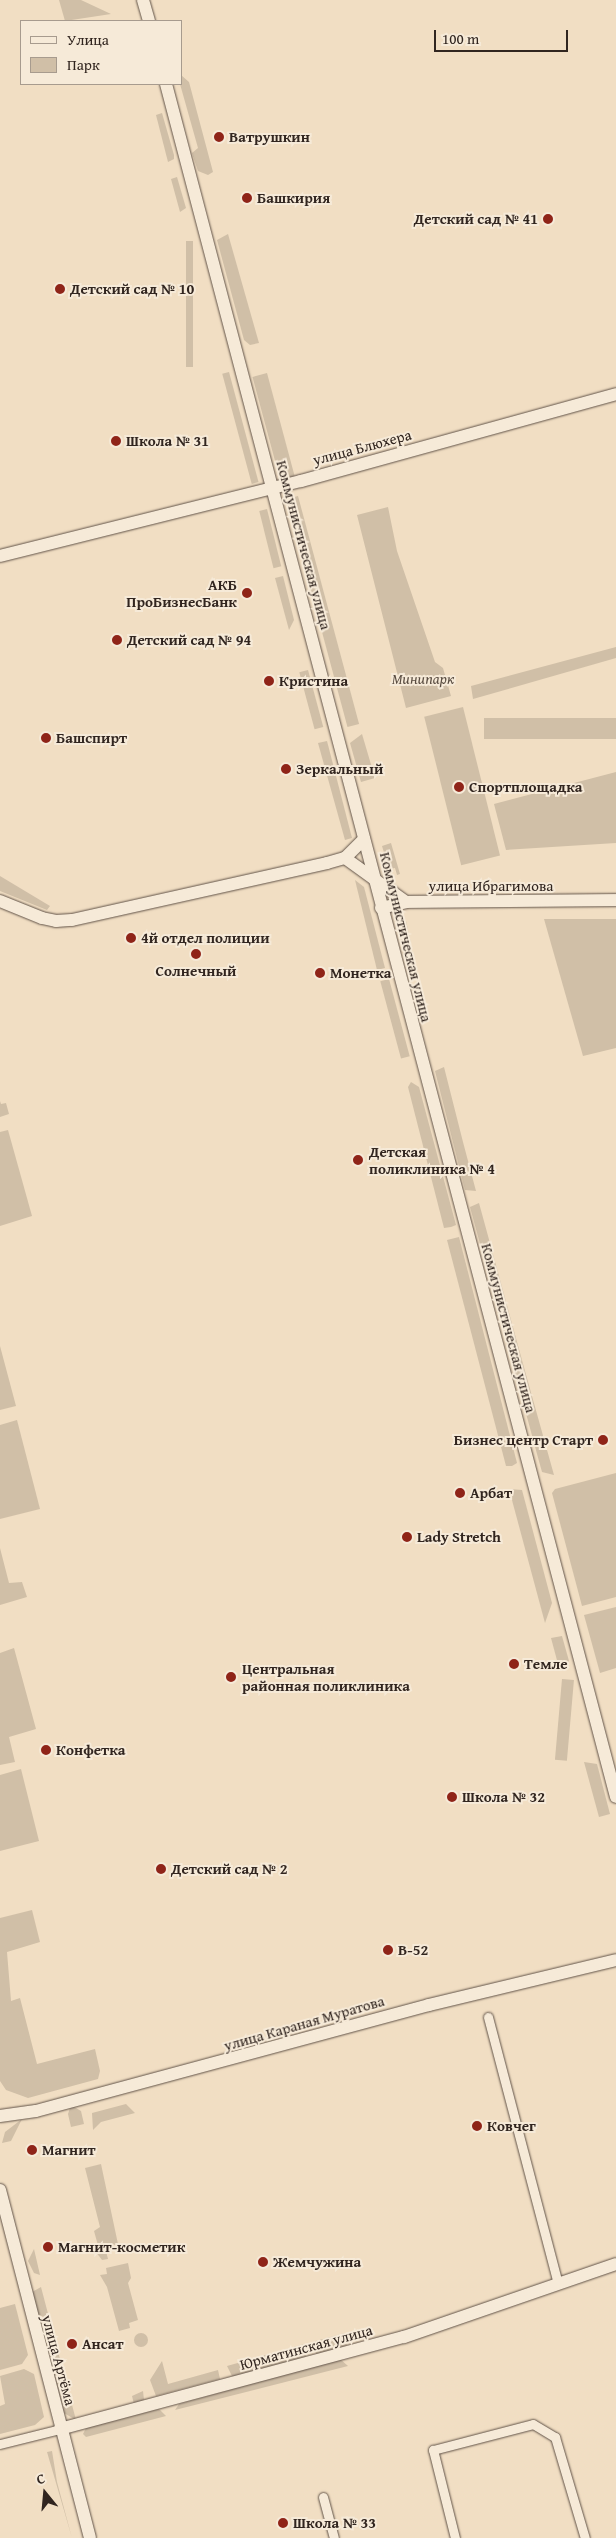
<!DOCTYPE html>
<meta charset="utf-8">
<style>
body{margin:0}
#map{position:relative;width:616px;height:2538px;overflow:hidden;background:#f1dec3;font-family:"Gentium Book Plus",serif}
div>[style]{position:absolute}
.green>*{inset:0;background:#d0bfa7;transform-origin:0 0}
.round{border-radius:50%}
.roads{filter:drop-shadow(0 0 1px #615348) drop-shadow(0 0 1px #615348)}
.street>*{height:9px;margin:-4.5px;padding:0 4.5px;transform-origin:4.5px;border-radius:4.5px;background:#f6ead8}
.secondary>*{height:12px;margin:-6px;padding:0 6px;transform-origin:6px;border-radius:6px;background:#f6ead8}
.dots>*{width:14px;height:14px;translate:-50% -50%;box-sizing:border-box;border:2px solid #f6ead8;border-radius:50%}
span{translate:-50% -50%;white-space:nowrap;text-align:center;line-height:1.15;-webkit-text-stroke:4px #f6ead8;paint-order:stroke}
.poi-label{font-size:15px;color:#31251f;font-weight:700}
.left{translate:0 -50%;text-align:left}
.right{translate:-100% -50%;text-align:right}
.street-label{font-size:15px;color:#31251f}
.park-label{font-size:15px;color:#594c41;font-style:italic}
.legend{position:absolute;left:20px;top:20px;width:162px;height:65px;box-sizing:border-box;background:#f6ead8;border:1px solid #a79b8e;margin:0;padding:6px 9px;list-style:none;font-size:15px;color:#31251f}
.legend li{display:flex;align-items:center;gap:10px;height:25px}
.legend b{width:25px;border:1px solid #a79b8e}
.north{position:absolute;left:20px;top:2468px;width:50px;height:50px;-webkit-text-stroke:4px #f6ead8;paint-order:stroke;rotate:343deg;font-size:14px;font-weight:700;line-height:20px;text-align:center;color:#31251f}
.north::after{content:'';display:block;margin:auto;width:18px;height:22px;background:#31251f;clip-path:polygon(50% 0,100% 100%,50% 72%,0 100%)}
.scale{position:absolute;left:434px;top:30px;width:134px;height:22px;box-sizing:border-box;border:2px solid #31251f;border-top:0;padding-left:6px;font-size:15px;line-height:18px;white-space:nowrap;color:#31251f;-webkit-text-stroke:4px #f6ead8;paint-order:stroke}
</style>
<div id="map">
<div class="green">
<div style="clip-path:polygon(59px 0,81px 0,111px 14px,65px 21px)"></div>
<div style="clip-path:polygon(181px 75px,189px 82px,213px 172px,208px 175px,198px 171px,192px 153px,198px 148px,180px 84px)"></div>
<div style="clip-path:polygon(162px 113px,174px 155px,174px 159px,168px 162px,156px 115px)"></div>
<div style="clip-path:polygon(177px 177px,186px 208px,180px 212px,171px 179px)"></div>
<div style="clip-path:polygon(228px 234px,259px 343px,250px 345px,244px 340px,217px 240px)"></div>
<div style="left:186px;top:241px;width:7px;height:126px"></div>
<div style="left:229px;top:372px;width:114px;height:7px;rotate:75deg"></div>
<div style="left:267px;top:373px;width:107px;height:15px;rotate:75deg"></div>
<div style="left:298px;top:496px;width:236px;height:12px;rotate:75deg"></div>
<div style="clip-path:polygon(388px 507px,397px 551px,435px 662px,443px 668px,451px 696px,406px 708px,357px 515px)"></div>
<div style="left:267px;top:509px;width:59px;height:8px;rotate:76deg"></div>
<div style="clip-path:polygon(283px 576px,294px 620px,289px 630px,275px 578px)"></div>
<div style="clip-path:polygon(616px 647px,616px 658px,473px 699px,471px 686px)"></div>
<div style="left:308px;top:670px;width:59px;height:9px;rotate:75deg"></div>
<div style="left:463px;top:707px;width:153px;height:40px;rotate:76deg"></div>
<div style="left:616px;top:718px;width:21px;height:132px;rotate:90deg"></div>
<div style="clip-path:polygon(362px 734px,375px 778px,361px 782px,350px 743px)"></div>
<div style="clip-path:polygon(327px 741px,352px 838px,345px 840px,318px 743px)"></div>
<div style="clip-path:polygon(616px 772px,616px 843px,506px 850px,494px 804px)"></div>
<div style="clip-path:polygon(391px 843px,400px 874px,397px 875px,395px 868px,389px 869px,382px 846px)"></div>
<div style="clip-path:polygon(0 876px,50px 906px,47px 910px,0 891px)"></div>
<div style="clip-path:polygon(355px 880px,364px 887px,385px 968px,377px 970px)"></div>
<div style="clip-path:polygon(544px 919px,616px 919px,616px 1048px,583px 1056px)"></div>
<div style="clip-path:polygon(406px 921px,411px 943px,400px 939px,398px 929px)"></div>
<div style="left:389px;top:979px;width:80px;height:9px;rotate:75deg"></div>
<div style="clip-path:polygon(444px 1067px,463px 1142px,476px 1191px,465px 1190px,435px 1071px)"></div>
<div style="clip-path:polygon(411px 1082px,419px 1087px,456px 1225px,451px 1227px,444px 1228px,408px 1087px)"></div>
<div style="clip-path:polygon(0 1101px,1px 1104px,6px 1103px,9px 1114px,0 1117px)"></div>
<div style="clip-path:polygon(8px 1130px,32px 1216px,0 1226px,0 1132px)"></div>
<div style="clip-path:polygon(479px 1203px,525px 1371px,554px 1475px,542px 1472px,537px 1454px,470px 1207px)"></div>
<div style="clip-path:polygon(459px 1237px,517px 1463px,512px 1466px,506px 1466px,447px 1240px)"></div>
<div style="clip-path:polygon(0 1346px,16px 1406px,0 1410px)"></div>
<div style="clip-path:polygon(17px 1420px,40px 1509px,0 1519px,0 1425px)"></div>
<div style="clip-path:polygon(616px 1473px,616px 1597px,582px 1606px,552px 1493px,555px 1489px)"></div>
<div style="clip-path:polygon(509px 1489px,522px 1490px,552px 1603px,545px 1623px)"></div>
<div style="clip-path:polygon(0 1548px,9px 1583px,22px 1582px,27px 1597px,0 1605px)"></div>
<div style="clip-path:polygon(616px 1607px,616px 1668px,600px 1673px,584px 1615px)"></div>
<div style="clip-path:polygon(562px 1636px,569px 1661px,565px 1665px,558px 1664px,551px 1638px)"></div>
<div style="clip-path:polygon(14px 1648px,36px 1729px,9px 1737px,15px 1762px,0 1765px,0 1653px)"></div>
<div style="left:562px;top:1679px;width:12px;height:81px;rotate:5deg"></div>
<div style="clip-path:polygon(584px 1762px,597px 1764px,610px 1814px,599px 1817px)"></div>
<div style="clip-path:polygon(21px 1769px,39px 1841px,0 1851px,0 1775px)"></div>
<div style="clip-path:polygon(32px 1910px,40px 1942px,7px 1952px,11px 2001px,20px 1998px,37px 2064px,95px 2049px,100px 2071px,98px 2079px,28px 2098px,6px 2090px,0 2081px,0 1918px)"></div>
<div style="clip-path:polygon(126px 2104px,135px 2113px,101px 2122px,93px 2130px,92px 2113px)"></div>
<div style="clip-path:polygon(71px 2105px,81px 2111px,84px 2124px,71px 2127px,68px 2114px)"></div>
<div style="clip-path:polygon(22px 2119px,11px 2141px,2px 2143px,5px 2132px)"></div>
<div style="clip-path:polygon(101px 2164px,118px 2244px,105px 2247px,108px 2259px,102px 2260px,96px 2252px,99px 2249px,94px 2231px,100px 2227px,85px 2168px)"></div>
<div style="clip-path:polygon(34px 2249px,40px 2275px,34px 2273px,28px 2261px)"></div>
<div style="clip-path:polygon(128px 2263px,131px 2278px,128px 2283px,138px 2320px,129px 2323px,130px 2328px,119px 2331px,107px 2287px,100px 2275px,107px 2274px,106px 2268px)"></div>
<div style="clip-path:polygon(41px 2287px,76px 2420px,64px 2413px,50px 2367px,56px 2356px,46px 2319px,36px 2312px,32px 2292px)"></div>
<div style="clip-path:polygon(15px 2304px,28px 2355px,22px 2364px,0 2370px,0 2308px)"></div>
<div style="clip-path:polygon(345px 2333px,347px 2347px,317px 2355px,315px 2352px,312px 2342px)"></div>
<div class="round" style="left:134px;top:2333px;width:14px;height:14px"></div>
<div style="clip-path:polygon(304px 2344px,306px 2358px,237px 2378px,232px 2376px,227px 2366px)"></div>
<div style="clip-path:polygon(340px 2359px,348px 2366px,175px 2410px,179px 2404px)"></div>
<div style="clip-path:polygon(162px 2361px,168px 2384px,218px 2370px,220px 2379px,156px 2396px,150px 2380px)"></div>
<div style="clip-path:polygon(24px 2369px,34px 2374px,44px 2417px,35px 2425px,0 2434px,0 2406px,5px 2404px,0 2376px)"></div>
<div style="clip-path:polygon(143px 2391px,144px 2400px,134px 2404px,132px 2396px)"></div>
<div style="clip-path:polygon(159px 2409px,166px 2416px,86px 2437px,83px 2434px,86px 2428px)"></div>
<div style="clip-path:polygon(52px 2451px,57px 2482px,72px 2538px,47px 2452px)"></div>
</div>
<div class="roads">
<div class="street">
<div style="left:488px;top:2017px;width:275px;rotate:75.3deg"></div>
<div style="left:0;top:2444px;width:62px;rotate:-14deg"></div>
<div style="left:323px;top:2497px;width:42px;rotate:75deg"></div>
<div style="left:455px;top:2538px;width:91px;rotate:-104deg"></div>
<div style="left:433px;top:2450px;width:103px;rotate:-14.6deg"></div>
<div style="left:533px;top:2424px;width:26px;rotate:31deg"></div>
<div style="left:555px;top:2437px;width:105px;rotate:73.5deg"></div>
</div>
<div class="secondary">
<div style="left:143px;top:0;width:22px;rotate:74deg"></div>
<div style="left:166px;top:84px;width:1771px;rotate:75.28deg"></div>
<div style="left:0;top:556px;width:310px;rotate:-14deg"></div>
<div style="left:301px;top:481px;width:327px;rotate:-15.4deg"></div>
<div style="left:345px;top:858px;width:75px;rotate:35.8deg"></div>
<div style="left:0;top:901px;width:45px;rotate:22deg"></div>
<div style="left:42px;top:918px;width:14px;rotate:12deg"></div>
<div style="left:56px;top:921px;width:16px;rotate:-4deg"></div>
<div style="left:72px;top:920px;width:261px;rotate:-12.6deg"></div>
<div style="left:327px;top:863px;width:19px;rotate:-16deg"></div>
<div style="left:345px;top:858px;width:27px;rotate:-45deg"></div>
<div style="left:381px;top:908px;width:26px;rotate:-13deg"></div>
<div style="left:406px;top:902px;width:210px;rotate:-0.5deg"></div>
<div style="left:0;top:2116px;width:36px;rotate:-8deg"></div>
<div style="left:36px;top:2111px;width:407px;rotate:-15.1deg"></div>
<div style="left:429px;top:2005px;width:192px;rotate:-13.5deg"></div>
<div style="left:0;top:2190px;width:359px;rotate:75.5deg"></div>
<div style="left:60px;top:2429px;width:356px;rotate:-15deg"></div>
<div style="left:404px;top:2337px;width:224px;rotate:-19deg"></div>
</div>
</div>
<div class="dots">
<div style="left:219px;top:137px;background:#8f2418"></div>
<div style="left:247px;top:198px;background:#8f2418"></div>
<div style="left:548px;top:219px;background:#8f2418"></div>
<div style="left:60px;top:289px;background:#8f2418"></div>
<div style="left:116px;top:441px;background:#8f2418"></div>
<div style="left:247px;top:593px;background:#8f2418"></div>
<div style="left:117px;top:640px;background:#8f2418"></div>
<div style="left:269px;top:681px;background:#8f2418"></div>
<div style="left:46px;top:738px;background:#8f2418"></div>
<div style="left:286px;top:769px;background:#8f2418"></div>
<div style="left:459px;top:787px;background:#8f2418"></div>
<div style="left:131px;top:938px;background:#8f2418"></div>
<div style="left:196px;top:954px;background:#8f2418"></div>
<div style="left:320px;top:973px;background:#8f2418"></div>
<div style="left:358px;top:1160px;background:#8f2418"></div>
<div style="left:603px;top:1440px;background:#8f2418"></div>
<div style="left:460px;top:1493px;background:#8f2418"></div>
<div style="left:407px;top:1537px;background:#8f2418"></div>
<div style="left:514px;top:1664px;background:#8f2418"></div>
<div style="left:231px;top:1677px;background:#8f2418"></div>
<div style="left:46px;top:1750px;background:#8f2418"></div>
<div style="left:452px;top:1797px;background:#8f2418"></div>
<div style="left:161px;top:1869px;background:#8f2418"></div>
<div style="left:388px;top:1950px;background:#8f2418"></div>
<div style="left:477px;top:2126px;background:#8f2418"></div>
<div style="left:32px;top:2150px;background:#8f2418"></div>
<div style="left:48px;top:2247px;background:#8f2418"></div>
<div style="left:263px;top:2262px;background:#8f2418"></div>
<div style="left:72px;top:2344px;background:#8f2418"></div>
<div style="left:283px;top:2523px;background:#8f2418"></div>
</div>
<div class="poi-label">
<span class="left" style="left:229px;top:137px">Ватрушкин</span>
<span class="left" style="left:257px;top:198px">Башкирия</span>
<span class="right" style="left:538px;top:219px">Детский сад № 41</span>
<span class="left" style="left:70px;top:289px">Детский сад № 10</span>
<span class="left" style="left:126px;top:441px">Школа № 31</span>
<span class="right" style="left:237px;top:593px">АКБ<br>ПроБизнесБанк</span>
<span class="left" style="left:127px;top:640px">Детский сад № 94</span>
<span class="left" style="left:279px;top:681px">Кристина</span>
<span class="left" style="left:56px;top:738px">Башспирт</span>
<span class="left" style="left:296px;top:769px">Зеркальный</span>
<span class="left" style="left:469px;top:787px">Спортплощадка</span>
<span class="left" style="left:141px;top:938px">4й отдел полиции</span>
<span style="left:196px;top:971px">Солнечный</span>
<span class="left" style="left:330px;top:973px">Монетка</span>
<span class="left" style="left:369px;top:1160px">Детская<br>поликлиника № 4</span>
<span class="right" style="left:593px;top:1440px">Бизнес центр Старт</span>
<span class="left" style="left:470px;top:1493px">Арбат</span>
<span class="left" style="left:417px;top:1537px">Lady Stretch</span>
<span class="left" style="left:524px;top:1664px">Темле</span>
<span class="left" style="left:242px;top:1677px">Центральная<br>районная поликлиника</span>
<span class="left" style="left:56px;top:1750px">Конфетка</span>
<span class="left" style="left:462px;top:1797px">Школа № 32</span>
<span class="left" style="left:171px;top:1869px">Детский сад № 2</span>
<span class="left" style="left:398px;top:1950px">B-52</span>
<span class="left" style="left:487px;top:2126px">Ковчег</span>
<span class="left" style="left:42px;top:2150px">Магнит</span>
<span class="left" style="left:58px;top:2247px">Магнит-косметик</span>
<span class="left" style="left:273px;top:2262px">Жемчужина</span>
<span class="left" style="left:82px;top:2344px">Ансат</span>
<span class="left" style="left:293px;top:2523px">Школа № 33</span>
</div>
<div class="street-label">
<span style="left:362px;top:447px;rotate:-15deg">улица Блюхера</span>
<span style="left:304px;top:545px;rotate:75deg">Коммунистическая улица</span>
<span style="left:491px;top:886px">улица Ибрагимова</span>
<span style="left:406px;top:937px;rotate:76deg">Коммунистическая улица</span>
<span style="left:509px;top:1328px;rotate:75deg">Коммунистическая улица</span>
<span style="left:304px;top:2023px;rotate:-16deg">улица Караная Муратова</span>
<span style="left:306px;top:2347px;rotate:-15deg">Юрматинская улица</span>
<span style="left:59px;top:2360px;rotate:75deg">улица Артёма</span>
</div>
<div class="park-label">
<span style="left:423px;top:679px">Минипарк</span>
</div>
<ul class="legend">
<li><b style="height:6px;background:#f6ead8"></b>Улица</li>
<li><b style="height:14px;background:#d0bfa7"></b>Парк</li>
</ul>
<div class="north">С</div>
<div class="scale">100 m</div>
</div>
